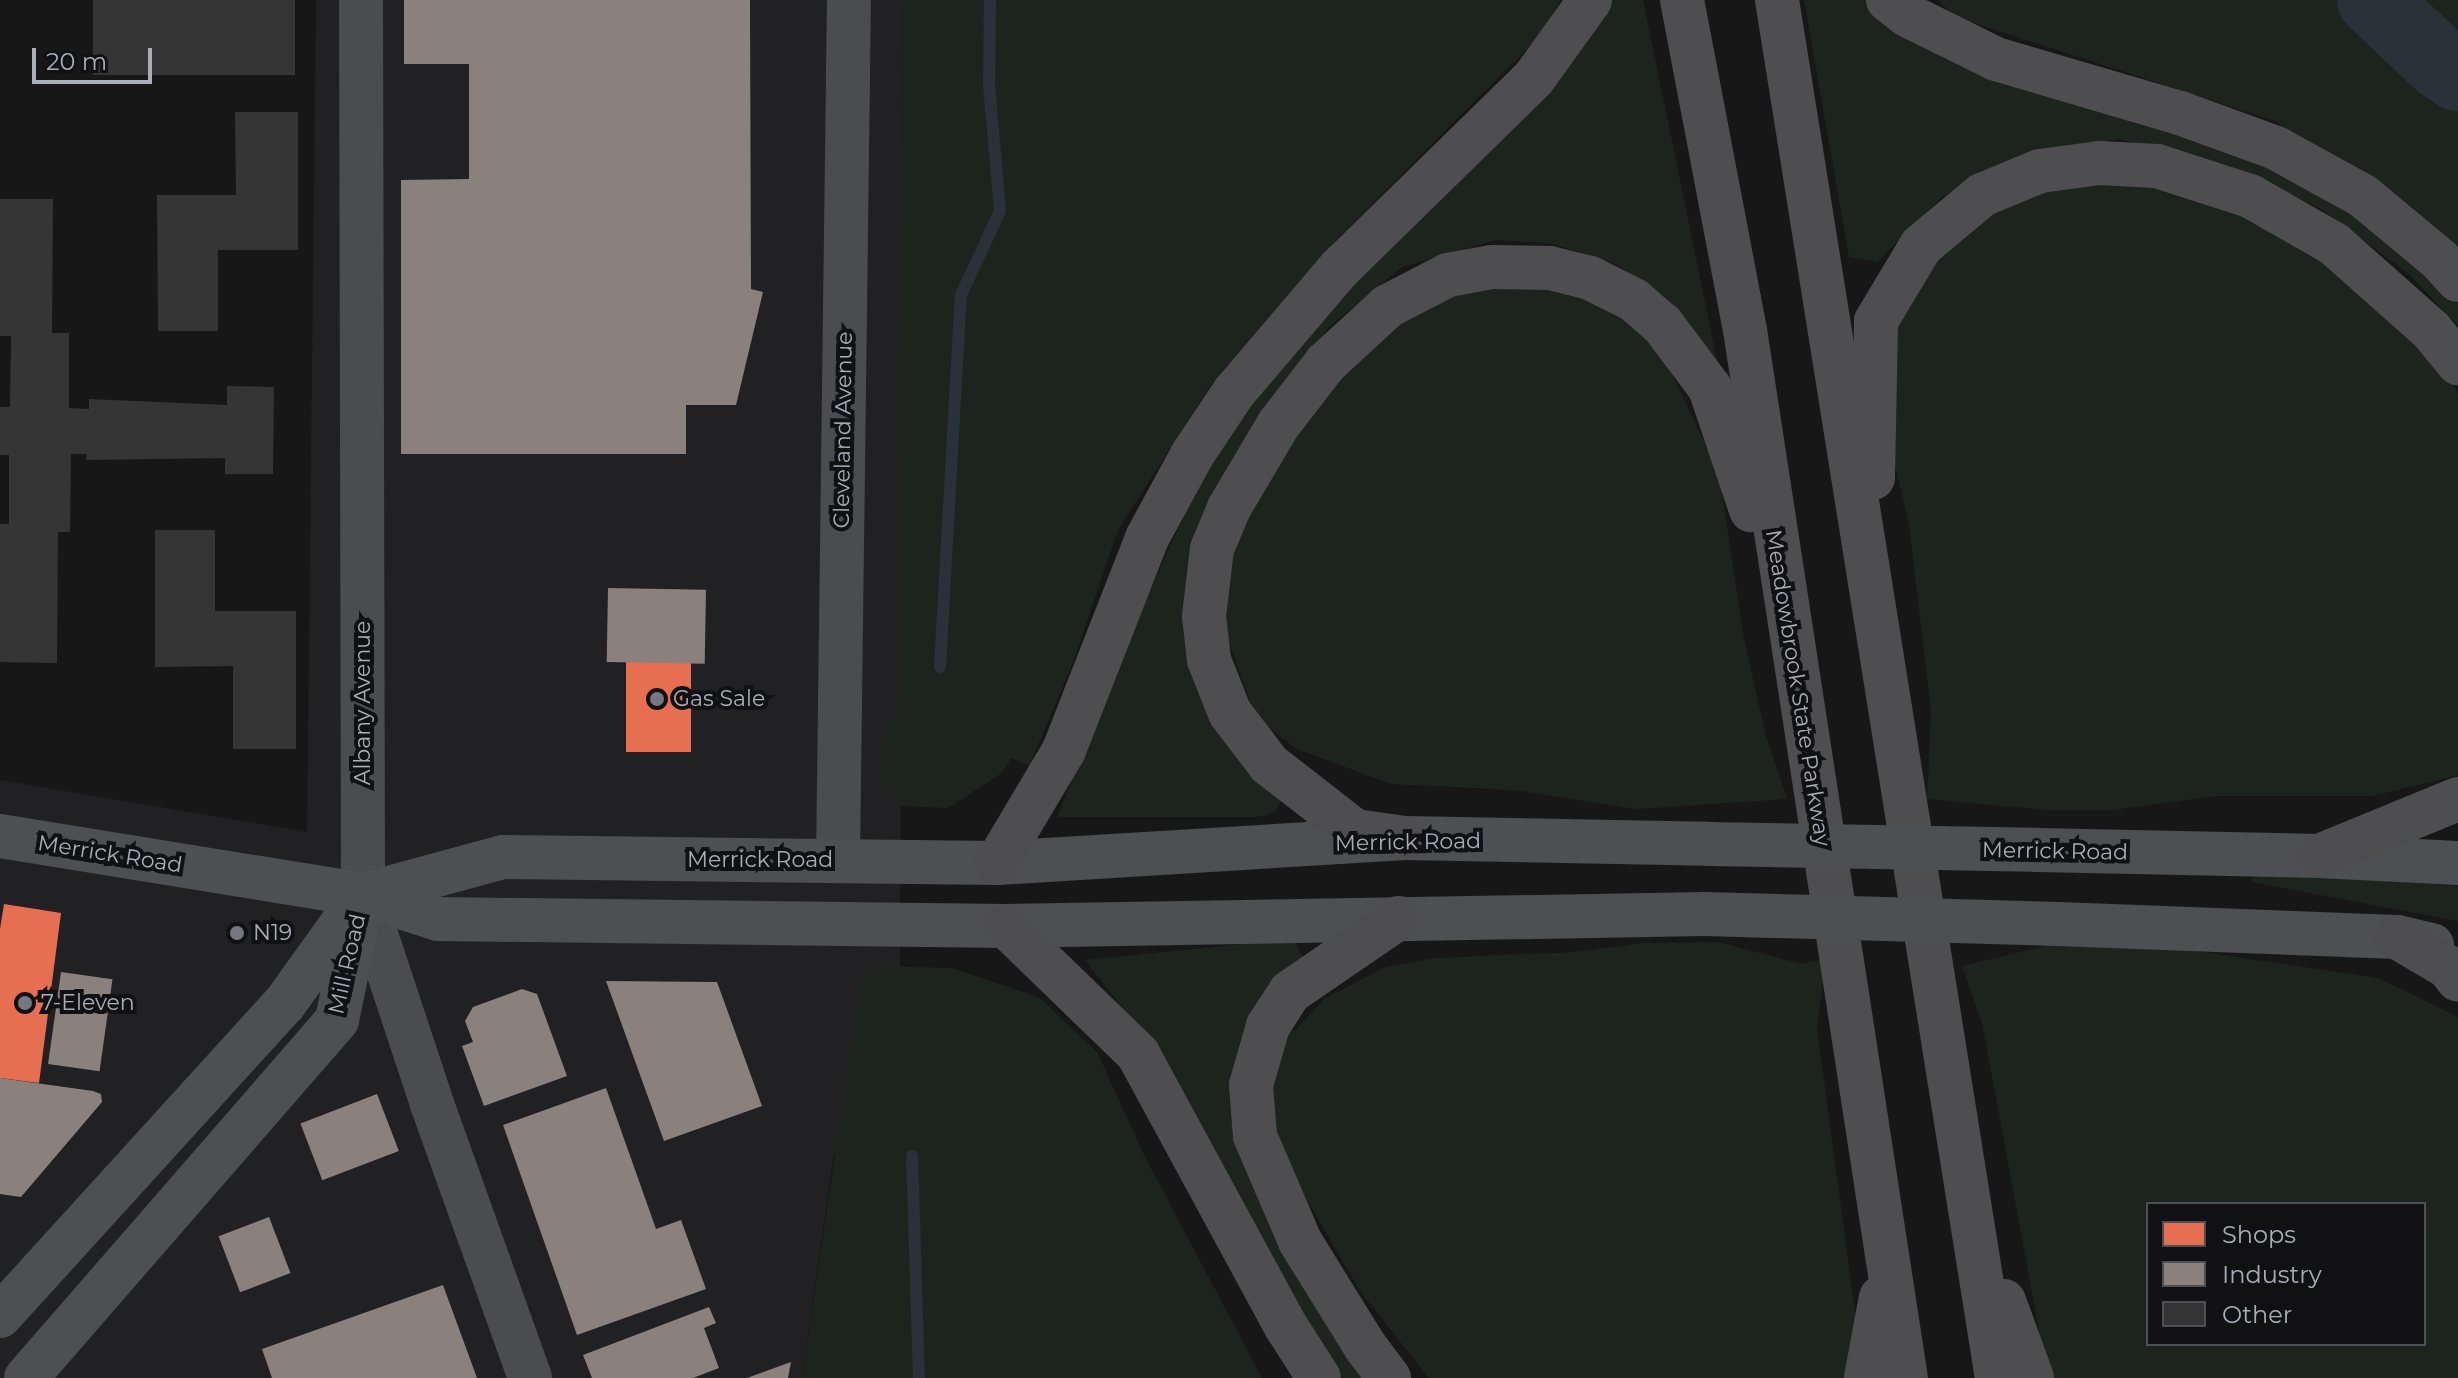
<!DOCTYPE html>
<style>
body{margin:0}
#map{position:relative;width:2458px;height:1378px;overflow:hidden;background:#171717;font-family:Montserrat,sans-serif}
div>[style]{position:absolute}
.built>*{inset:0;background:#212123}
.green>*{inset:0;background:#1d241e}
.shops>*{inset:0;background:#e76f51;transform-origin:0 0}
.industry>*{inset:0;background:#8a817c;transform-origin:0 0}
.stream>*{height:12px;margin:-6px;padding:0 6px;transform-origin:6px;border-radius:6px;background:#2a3239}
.river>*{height:72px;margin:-36px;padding:0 36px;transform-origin:36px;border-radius:36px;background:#2a3239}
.building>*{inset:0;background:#353536;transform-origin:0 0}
.minor>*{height:44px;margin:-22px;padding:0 22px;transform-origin:22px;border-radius:22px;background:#4b4c50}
.major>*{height:44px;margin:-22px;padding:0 22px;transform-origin:22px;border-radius:22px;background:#4d4f52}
.highway>*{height:44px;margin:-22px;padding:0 22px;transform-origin:22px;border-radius:22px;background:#4e4e51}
.major-bridge>*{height:44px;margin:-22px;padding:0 22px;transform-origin:22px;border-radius:22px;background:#4d4f52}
.dots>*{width:22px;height:22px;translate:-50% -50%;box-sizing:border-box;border:4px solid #111113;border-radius:50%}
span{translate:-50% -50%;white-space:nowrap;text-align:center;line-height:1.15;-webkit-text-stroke:8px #111113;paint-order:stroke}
.street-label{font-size:22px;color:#a8adb8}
.poi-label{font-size:22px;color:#a8adb8}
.left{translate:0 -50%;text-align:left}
.legend{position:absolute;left:2146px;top:1202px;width:280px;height:144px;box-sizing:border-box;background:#111113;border:2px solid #4d4f55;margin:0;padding:10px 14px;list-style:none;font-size:24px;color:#a8adb8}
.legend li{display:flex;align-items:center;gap:16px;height:40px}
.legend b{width:40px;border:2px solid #4d4f55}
.scale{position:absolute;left:32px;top:48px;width:120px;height:36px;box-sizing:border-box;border:4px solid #a8adb8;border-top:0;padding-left:10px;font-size:24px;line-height:28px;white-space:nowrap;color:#a8adb8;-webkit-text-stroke:6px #111113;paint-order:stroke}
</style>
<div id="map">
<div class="built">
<div style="clip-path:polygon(316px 0,903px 0,900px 993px,833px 1159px,802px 1378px,0 1378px,0 780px,307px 832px)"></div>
</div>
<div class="green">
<div style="clip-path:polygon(903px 0,1561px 0,1538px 38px,1335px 241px,1212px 383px,1118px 530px,1073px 663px,1029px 766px,1012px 758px,1000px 774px,948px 808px,900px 806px,879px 786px,886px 724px,899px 713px)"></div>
<div style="clip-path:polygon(1608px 0,1643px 0,1721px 380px,1664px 296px,1615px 264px,1550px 243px,1496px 240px,1402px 267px,1328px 328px,1255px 427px,1191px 559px,1282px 800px,1275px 812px,1258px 817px,1057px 817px,1139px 614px,1208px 463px,1280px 364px)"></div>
<div style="clip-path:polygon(1804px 0,1867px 0,2117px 113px,2322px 186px,2413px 256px,2458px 303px,2458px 326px,2408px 273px,2318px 207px,2225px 164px,2119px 139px,2026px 153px,1943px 196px,1877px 262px,1849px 257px)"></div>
<div style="clip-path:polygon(1938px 0,2458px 0,2458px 254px,2275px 121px,1956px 17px)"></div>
<div style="clip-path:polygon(2143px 177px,2253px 212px,2362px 282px,2440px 362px,2458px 393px,2458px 775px,2372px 796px,2216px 796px,2111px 810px,2048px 810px,1927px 799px,1931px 711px,1909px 524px,1882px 411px,1887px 346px,1925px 269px,2020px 188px)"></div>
<div style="clip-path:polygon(1492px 277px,1598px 293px,1652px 331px,1719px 474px,1744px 639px,1766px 736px,1787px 799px,1635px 809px,1515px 790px,1391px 784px,1297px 749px,1257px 719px,1221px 621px,1241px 521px,1302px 421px,1398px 314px)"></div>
<div style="clip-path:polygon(2253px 872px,2458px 886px,2458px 921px,2252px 882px)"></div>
<div style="clip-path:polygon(1294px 939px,1302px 956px,1271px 983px,1234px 1088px,1370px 1378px,1342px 1378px,1304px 1322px,1173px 1072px,1085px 960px)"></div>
<div style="clip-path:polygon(1718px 942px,1802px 964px,1826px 959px,1817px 1028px,1857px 1327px,1858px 1378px,1429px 1378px,1360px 1291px,1286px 1164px,1267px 1105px,1280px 1033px,1296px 1030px,1324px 999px,1386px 967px,1433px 958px,1575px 952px,1644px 943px)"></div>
<div style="clip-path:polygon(evenodd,2062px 942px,2175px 948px,2378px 978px,2458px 1017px,2458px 1378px,2048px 1378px,1982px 1023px,1962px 966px,2062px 942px,2148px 1204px,2424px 1204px,2424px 1344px,2148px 1344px,2148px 1204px)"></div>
<div style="clip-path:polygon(863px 966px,952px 968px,1040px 998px,1097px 1052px,1145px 1157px,1262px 1378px,802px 1378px)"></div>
</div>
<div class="shops">
<div style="left:626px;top:662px;width:65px;height:90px"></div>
<div style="clip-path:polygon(4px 904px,61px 913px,39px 1083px,0 1078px,0 929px)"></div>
</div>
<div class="industry">
<div style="clip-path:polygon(404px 0,750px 0,751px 289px,763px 292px,736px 405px,686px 405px,686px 454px,401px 454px,401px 180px,469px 179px,469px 64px,404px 64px)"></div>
<div style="left:608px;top:588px;width:98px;height:74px;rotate:1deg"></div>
<div style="left:61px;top:972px;width:52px;height:93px;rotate:8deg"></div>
<div style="clip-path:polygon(606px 981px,717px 982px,762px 1106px,664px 1141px)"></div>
<div style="clip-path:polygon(522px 989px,537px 994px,567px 1076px,484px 1106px,462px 1046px,473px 1042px,465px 1021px,473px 1007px)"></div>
<div style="clip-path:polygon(0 1078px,93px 1091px,101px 1094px,102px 1102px,21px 1197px,0 1194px)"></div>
<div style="clip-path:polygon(606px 1088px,656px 1229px,681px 1220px,706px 1289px,577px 1335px,503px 1125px)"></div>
<div style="left:377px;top:1094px;width:61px;height:82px;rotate:69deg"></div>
<div style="left:269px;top:1217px;width:60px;height:54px;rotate:69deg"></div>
<div style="clip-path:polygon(443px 1285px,477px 1378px,272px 1378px,262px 1349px)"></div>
<div style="clip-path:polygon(709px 1307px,716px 1323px,704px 1328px,719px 1368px,693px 1378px,592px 1378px,583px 1355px)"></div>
<div style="clip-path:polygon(791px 1362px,788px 1378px,747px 1378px)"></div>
</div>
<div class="stream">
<div style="left:940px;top:667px;width:373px;rotate:-86.8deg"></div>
<div style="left:961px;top:295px;width:93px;rotate:-65.1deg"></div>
<div style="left:1000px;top:211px;width:127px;rotate:-95deg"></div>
<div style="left:989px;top:84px;width:84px;rotate:-89.3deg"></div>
<div style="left:912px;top:1156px;width:222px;rotate:88.2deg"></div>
</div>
<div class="river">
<div style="left:2373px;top:0;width:92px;rotate:43.2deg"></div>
<div style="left:2440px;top:63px;width:22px;rotate:34deg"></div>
</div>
<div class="building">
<div style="left:93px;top:0;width:202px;height:75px"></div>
<div style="clip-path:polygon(235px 112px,298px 112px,298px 250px,218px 250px,218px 331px,158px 331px,157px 195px,236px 195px)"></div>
<div style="clip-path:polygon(0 199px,53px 199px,52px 333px,69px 333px,69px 408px,89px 409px,89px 399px,227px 405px,227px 386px,274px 387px,273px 474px,225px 474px,225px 458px,86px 460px,87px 454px,71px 454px,70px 532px,58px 532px,57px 663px,0 662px,0 524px,9px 524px,9px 455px,0 455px,0 407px,10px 407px,11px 336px,0 336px)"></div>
<div style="clip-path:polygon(155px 530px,215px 530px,215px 611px,296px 611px,296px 749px,233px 749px,233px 666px,155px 667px)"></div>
</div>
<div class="minor">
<div style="left:361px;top:0;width:895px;rotate:89.87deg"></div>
<div style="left:363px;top:895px;width:220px;rotate:71.7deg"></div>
<div style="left:432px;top:1104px;width:291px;rotate:70.3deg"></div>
<div style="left:838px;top:860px;width:860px;rotate:-89.27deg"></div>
</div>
<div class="major">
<div style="left:0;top:836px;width:368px;rotate:9.2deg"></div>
<div style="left:363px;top:895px;width:79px;rotate:17.7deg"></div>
<div style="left:438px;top:919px;width:568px;rotate:0.71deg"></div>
<div style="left:1006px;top:926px;width:698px;rotate:-0.98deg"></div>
<div style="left:2038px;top:850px;width:281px;rotate:1.2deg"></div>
<div style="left:2319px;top:856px;width:139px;rotate:2.9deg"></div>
<div style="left:363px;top:895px;width:145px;rotate:-15.2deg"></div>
<div style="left:503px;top:857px;width:494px;rotate:0.7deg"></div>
<div style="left:997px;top:863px;width:409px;rotate:-3.5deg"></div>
<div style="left:1405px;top:838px;width:303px;rotate:1.1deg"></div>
<div style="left:2059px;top:924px;width:338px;rotate:2.2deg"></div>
<div style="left:2397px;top:937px;width:36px;rotate:13deg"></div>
<div style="left:0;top:1316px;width:423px;rotate:-47.7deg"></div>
<div style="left:285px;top:1003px;width:118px;rotate:-54.3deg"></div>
<div style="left:26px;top:1378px;width:474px;rotate:-49deg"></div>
<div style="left:337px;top:1020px;width:128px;rotate:-78.3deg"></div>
</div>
<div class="highway">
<div style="left:1682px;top:0;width:336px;rotate:79.2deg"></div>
<div style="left:1745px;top:330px;width:1060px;rotate:81.27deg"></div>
<div style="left:1777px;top:0;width:1395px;rotate:80.93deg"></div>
<div style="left:1888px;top:0;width:24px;rotate:38deg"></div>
<div style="left:1907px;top:15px;width:99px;rotate:26.3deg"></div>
<div style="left:1996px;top:59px;width:192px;rotate:16.4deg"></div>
<div style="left:2180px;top:113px;width:102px;rotate:20deg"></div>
<div style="left:2276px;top:148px;width:99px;rotate:28.9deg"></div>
<div style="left:2363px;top:196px;width:99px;rotate:39.7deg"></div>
<div style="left:2439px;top:259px;width:28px;rotate:48deg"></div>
<div style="left:1873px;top:478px;width:157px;rotate:-88.9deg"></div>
<div style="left:1876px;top:321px;width:87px;rotate:-59deg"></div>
<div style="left:1921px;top:246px;width:80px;rotate:-39.9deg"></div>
<div style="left:1982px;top:195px;width:63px;rotate:-22.5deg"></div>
<div style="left:2040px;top:171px;width:60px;rotate:-7.7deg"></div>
<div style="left:2099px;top:163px;width:58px;rotate:3deg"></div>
<div style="left:2157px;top:166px;width:98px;rotate:17.9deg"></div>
<div style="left:2250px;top:196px;width:97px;rotate:29.7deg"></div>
<div style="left:2334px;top:244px;width:130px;rotate:41.6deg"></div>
<div style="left:2431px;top:330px;width:43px;rotate:50.7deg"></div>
<div style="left:1405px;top:838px;width:50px;rotate:-172deg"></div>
<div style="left:1355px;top:831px;width:109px;rotate:-142.1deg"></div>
<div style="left:1269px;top:764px;width:64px;rotate:-127.4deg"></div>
<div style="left:1230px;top:713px;width:57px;rotate:-111.6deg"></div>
<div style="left:1209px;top:660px;width:44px;rotate:-96.5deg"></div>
<div style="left:1204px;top:616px;width:67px;rotate:-83.2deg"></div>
<div style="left:1212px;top:549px;width:44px;rotate:-67.5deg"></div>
<div style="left:1229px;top:508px;width:96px;rotate:-59.4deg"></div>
<div style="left:1278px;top:425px;width:78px;rotate:-52.3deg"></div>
<div style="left:1326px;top:363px;width:84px;rotate:-42.6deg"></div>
<div style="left:1388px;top:306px;width:68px;rotate:-27.3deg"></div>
<div style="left:1448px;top:275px;width:45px;rotate:-10.3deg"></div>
<div style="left:1492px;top:267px;width:58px;rotate:1deg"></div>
<div style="left:1550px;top:268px;width:41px;rotate:14deg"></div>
<div style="left:1590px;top:278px;width:49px;rotate:26.6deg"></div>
<div style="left:1634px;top:300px;width:37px;rotate:41deg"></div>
<div style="left:1662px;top:324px;width:80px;rotate:53.1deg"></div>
<div style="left:1710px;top:388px;width:129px;rotate:71.4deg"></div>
<div style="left:2319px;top:856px;width:150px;rotate:-22.3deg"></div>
<div style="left:997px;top:863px;width:131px;rotate:-59.3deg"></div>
<div style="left:1064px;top:750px;width:228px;rotate:-68.6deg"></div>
<div style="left:1147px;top:538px;width:94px;rotate:-61.5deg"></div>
<div style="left:1192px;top:455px;width:76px;rotate:-56.3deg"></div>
<div style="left:1234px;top:392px;width:162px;rotate:-49.5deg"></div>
<div style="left:1339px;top:269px;width:273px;rotate:-44.4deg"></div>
<div style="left:1534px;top:78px;width:96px;rotate:-54.3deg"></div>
<div style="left:1006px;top:926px;width:184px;rotate:44.1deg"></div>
<div style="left:1138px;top:1054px;width:312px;rotate:61.5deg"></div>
<div style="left:1287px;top:1328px;width:59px;rotate:57.4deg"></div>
<div style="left:2397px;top:937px;width:59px;rotate:30.5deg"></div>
<div style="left:2448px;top:967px;width:16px;rotate:52deg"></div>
<div style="left:2004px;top:1301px;width:82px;rotate:70deg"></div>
<div style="left:1389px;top:1378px;width:40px;rotate:-127deg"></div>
<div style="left:1365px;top:1346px;width:123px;rotate:-121.8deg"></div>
<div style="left:1300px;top:1241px;width:114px;rotate:-113.2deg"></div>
<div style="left:1255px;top:1136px;width:51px;rotate:-94.5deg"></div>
<div style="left:1251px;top:1085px;width:61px;rotate:-73.9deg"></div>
<div style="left:1268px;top:1026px;width:40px;rotate:-57.1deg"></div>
<div style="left:1290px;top:992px;width:131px;rotate:-34.4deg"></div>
<div style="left:1866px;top:1378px;width:82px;rotate:-79.5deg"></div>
</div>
<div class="major-bridge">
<div style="left:1708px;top:844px;width:330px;rotate:1deg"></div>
<div style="left:1704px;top:914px;width:355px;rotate:1.6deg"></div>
</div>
<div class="dots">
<div style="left:657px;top:699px;background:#757880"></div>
<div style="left:237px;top:933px;background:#757880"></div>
<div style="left:25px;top:1003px;background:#757880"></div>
</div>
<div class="street-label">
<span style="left:843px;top:430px;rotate:-89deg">Cleveland Avenue</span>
<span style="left:1798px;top:688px;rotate:81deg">Meadowbrook State Parkway</span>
<span style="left:363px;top:703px;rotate:-90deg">Albany Avenue</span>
<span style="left:1408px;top:842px;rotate:-1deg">Merrick Road</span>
<span style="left:2055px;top:851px;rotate:1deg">Merrick Road</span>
<span style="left:110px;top:854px;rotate:9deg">Merrick Road</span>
<span style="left:760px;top:860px">Merrick Road</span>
<span style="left:347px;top:964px;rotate:-77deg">Mill Road</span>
</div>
<div class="poi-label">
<span class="left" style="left:673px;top:699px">Gas Sale</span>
<span class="left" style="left:253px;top:933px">N19</span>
<span class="left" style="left:41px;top:1003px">7-Eleven</span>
</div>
<ul class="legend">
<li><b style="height:22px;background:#e76f51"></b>Shops</li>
<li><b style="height:22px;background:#8a817c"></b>Industry</li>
<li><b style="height:22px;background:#353536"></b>Other</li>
</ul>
<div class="scale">20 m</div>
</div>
